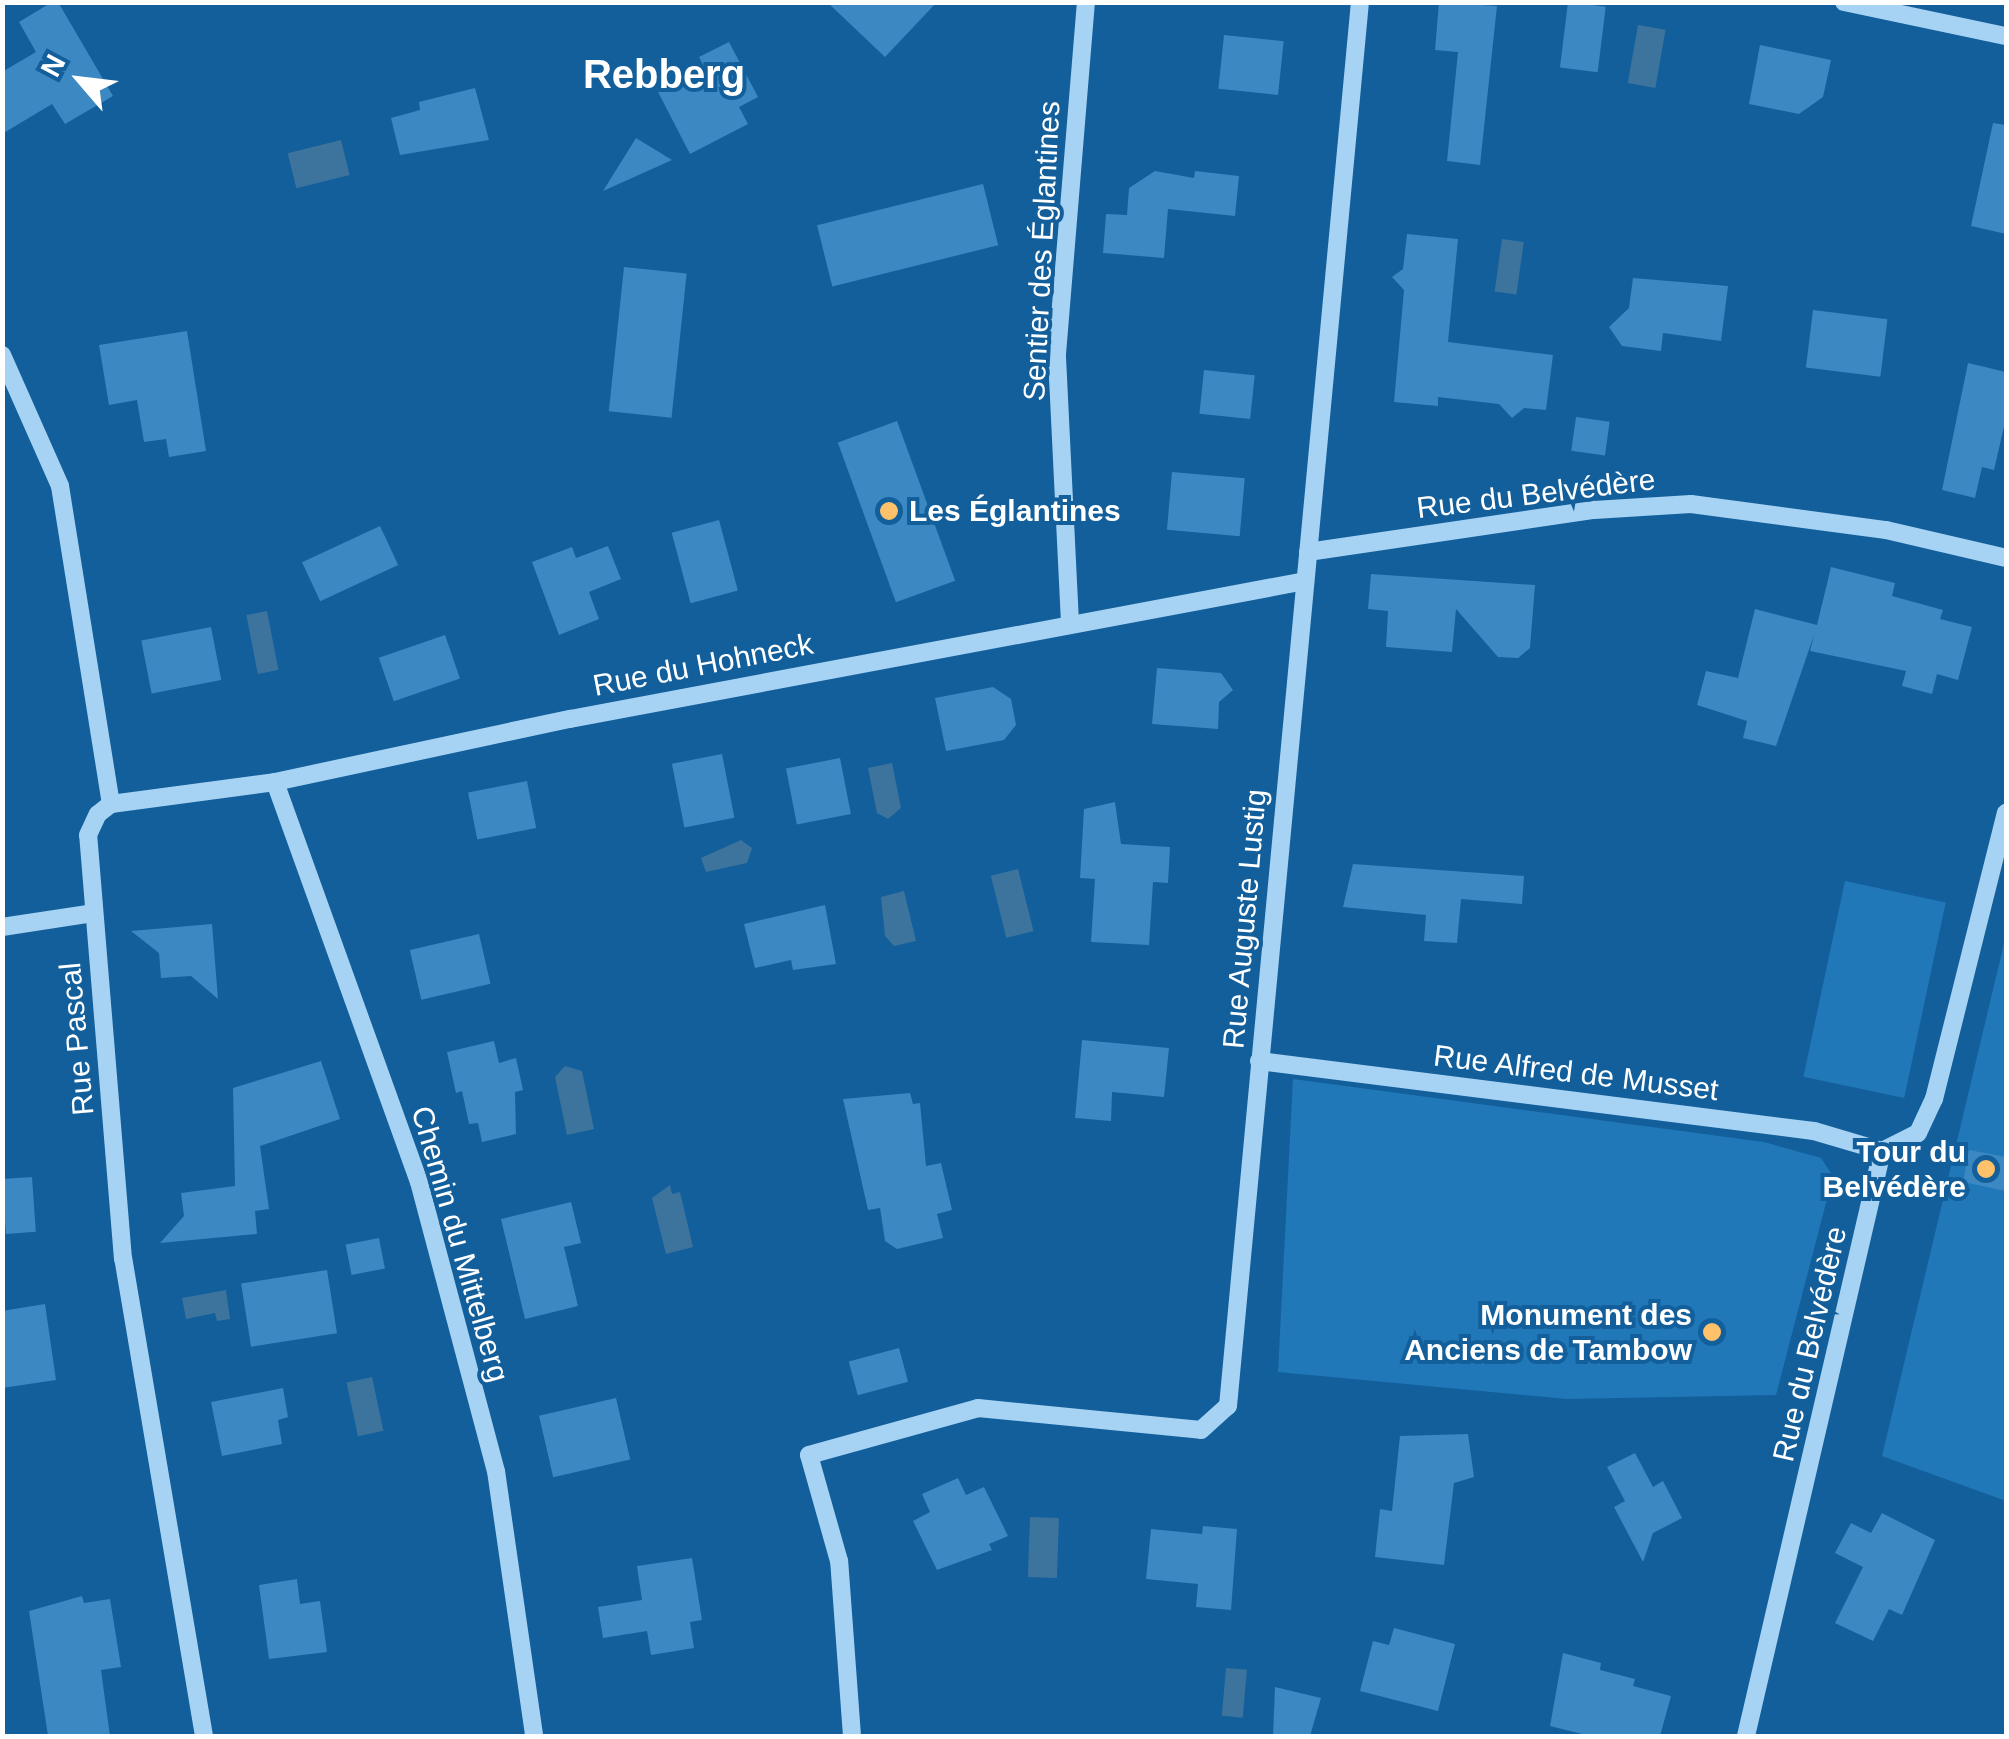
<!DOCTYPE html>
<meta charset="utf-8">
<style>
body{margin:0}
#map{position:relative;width:2009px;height:1739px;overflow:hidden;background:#125f9b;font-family:Arial,sans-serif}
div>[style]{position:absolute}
.green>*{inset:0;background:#2178b8;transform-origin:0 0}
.water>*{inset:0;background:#3d749e;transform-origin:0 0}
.building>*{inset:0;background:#3b88c2;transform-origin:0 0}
.minor>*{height:18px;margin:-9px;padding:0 9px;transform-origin:9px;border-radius:9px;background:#a6d3f4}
.dots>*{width:28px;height:28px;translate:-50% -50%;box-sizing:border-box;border:5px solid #125f9b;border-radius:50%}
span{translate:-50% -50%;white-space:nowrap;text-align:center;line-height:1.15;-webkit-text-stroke:8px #125f9b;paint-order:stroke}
.street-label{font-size:30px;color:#fff}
.poi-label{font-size:30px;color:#fff;font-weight:700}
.left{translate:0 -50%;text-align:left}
.right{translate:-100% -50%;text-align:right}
.district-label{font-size:40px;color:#fff;font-weight:700}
.frame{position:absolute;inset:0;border:5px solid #fff;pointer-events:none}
.north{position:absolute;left:30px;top:30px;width:100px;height:100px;-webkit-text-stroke:8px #125f9b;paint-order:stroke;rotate:298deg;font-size:28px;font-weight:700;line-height:40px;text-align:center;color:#fff}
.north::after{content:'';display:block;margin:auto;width:35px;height:45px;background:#fff;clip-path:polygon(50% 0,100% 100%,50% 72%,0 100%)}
</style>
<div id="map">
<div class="green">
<div style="left:1845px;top:881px;width:103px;height:200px;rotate:12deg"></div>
<div style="clip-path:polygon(2006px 935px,2006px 1501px,1882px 1456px)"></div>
<div style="clip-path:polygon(1293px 1079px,1764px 1142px,1821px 1158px,1833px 1176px,1776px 1395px,1567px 1399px,1278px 1372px)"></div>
</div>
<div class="water">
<div style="left:1638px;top:25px;width:28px;height:59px;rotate:10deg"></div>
<div style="left:341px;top:140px;width:36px;height:55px;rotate:76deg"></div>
<div style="left:1502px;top:239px;width:22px;height:53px;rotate:8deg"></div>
<div style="left:267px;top:611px;width:60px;height:21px;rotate:79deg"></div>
<div style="clip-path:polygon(892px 763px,901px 808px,888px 819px,877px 813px,868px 768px)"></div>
<div style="clip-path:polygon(741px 840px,752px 848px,747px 863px,706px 872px,701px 858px)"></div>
<div style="left:1018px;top:869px;width:64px;height:28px;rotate:76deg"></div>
<div style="clip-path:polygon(904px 891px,916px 941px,894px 946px,885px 936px,881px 897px)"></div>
<div style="clip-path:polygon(565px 1066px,582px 1071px,594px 1129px,567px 1135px,555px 1077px)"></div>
<div style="clip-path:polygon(670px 1185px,672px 1194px,680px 1192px,693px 1247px,666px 1254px,652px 1198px)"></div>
<div style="clip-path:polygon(226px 1290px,230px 1319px,217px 1321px,215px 1313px,186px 1319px,182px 1298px)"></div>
<div style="left:372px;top:1377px;width:55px;height:26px;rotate:78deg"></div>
<div style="left:1030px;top:1517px;width:29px;height:60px;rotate:2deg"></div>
<div style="left:1226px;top:1668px;width:21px;height:48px;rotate:5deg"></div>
</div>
<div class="building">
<div style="clip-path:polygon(52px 2px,58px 2px,113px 96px,65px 124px,52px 104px,2px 134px,2px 72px,36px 52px,19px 22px)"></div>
<div style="clip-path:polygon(827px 2px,937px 2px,885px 57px)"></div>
<div style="clip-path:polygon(1439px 2px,1497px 6px,1480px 165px,1447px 161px,1458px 52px,1435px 50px)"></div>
<div style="left:1568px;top:2px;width:38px;height:66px;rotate:7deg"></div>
<div style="left:1224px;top:35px;width:60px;height:54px;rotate:6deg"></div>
<div style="clip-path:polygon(729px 42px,758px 97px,739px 107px,748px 124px,690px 154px,656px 88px,703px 65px,699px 57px)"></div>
<div style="clip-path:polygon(1760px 45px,1831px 60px,1823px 97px,1799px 114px,1749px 104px)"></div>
<div style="clip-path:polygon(475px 88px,489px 140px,400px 155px,391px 118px,420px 110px,419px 102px)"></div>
<div style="clip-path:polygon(1993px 123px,2006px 125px,2006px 234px,1971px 226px)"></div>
<div style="clip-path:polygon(636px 138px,672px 160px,603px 191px)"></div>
<div style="clip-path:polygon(1155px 171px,1194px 178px,1195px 171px,1239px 176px,1235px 216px,1168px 209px,1164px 258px,1103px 253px,1106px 214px,1127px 215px,1129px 188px)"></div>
<div style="left:983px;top:184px;width:63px;height:171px;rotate:76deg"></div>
<div style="clip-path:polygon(1407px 234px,1458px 239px,1448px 342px,1553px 355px,1546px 410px,1524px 408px,1512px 418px,1499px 404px,1438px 397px,1438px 406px,1394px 402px,1404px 290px,1392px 277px,1403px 269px)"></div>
<div style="left:624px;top:267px;width:63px;height:145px;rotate:6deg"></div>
<div style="clip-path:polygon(1633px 278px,1728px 286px,1721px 341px,1663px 333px,1661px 351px,1622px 346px,1609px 327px,1629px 308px)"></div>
<div style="left:1813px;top:310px;width:75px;height:58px;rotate:7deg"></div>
<div style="clip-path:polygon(187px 331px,206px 451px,169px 457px,166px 439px,144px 442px,137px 400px,109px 405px,99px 345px)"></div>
<div style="clip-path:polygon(1968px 363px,2006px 372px,2006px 418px,1994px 470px,1982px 467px,1975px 498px,1942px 490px)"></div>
<div style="left:1204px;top:370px;width:51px;height:44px;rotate:6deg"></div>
<div style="left:1576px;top:417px;width:34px;height:34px;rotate:8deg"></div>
<div style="left:897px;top:421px;width:170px;height:63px;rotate:70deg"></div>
<div style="left:1172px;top:472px;width:73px;height:58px;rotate:5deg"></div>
<div style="left:719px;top:520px;width:73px;height:49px;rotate:75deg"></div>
<div style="left:380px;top:526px;width:43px;height:86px;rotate:65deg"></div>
<div style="clip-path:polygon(608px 546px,621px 579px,589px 592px,599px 619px,559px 635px,532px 562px,572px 547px,576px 558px)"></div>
<div style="clip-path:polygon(1831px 567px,1895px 583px,1892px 596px,1943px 610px,1940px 619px,1972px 627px,1958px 680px,1937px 674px,1932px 694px,1902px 686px,1906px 671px,1810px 651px,1814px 635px,1776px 746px,1743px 738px,1747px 721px,1697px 705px,1706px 671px,1738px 678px,1755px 609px,1817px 625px)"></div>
<div style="clip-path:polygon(1371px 574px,1535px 585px,1530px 648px,1518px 658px,1498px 657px,1456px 609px,1452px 652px,1386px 647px,1388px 611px,1368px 609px)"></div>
<div style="left:211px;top:627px;width:54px;height:71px;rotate:79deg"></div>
<div style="left:445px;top:635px;width:46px;height:70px;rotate:71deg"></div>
<div style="clip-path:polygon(1157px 668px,1221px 673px,1233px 690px,1219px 702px,1218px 729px,1152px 724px)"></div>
<div style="clip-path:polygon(993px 687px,1011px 699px,1016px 725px,1004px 740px,946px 751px,935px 698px)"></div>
<div style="left:722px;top:754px;width:65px;height:51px;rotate:79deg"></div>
<div style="left:840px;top:758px;width:57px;height:55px;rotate:79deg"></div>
<div style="left:527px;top:781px;width:48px;height:60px;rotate:79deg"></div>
<div style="clip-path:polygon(1115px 802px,1121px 844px,1170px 847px,1168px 883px,1153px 882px,1149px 945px,1091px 942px,1095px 879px,1080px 878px,1084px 809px)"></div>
<div style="clip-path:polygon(1353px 864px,1524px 876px,1522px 904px,1461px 899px,1457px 943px,1424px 941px,1426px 915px,1343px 907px)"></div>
<div style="clip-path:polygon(825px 905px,836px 964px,793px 970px,791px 960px,755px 968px,744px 924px)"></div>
<div style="clip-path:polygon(212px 924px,218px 999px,191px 976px,161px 978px,159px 953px,131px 931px)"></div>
<div style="left:479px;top:934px;width:51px;height:71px;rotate:77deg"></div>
<div style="clip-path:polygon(1082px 1040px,1169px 1048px,1164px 1097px,1112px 1092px,1111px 1121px,1075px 1118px)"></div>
<div style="clip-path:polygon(494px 1041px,499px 1063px,516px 1058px,523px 1090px,515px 1092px,516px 1134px,482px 1142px,478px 1123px,469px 1124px,462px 1091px,456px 1093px,447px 1052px)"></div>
<div style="clip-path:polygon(321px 1061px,340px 1119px,260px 1146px,269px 1209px,255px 1211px,257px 1234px,160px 1243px,184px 1216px,181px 1193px,235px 1186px,233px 1088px)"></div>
<div style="clip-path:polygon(910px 1093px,913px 1104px,920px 1103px,926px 1166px,941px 1163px,952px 1210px,937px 1214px,943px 1238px,897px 1249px,885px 1241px,880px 1208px,868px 1210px,843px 1099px)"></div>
<div style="clip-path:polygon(1969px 1150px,2006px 1157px,2006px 1191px,1963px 1182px)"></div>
<div style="left:32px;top:1177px;width:55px;height:30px;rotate:86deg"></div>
<div style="clip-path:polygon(571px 1202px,581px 1243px,564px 1247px,578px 1306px,525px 1319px,501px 1219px)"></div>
<div style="left:379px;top:1238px;width:31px;height:34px;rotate:79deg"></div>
<div style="left:327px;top:1270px;width:64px;height:87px;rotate:81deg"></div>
<div style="clip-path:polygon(45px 1304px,56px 1380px,2px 1388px,2px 1311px)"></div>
<div style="left:899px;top:1348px;width:35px;height:52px;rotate:75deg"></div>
<div style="clip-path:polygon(283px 1388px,288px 1417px,278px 1420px,282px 1444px,222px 1456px,211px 1402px)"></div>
<div style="left:616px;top:1398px;width:63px;height:79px;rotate:77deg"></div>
<div style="clip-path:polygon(1468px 1434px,1474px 1477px,1454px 1483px,1444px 1565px,1375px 1557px,1380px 1509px,1392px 1511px,1400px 1436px)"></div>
<div style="clip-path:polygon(1635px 1453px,1653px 1487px,1663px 1481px,1682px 1518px,1653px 1533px,1643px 1562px,1614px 1507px,1625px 1501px,1607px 1467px)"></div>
<div style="clip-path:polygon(958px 1478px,966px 1495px,984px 1487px,1008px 1536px,989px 1544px,992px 1550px,937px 1570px,913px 1521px,930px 1512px,922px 1494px)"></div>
<div style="clip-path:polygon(1882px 1513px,1935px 1540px,1902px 1615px,1889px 1609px,1873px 1641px,1835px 1623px,1863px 1567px,1835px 1553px,1851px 1523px,1871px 1533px)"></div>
<div style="clip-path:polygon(1203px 1526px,1237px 1529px,1231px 1610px,1196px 1607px,1198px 1584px,1146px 1579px,1151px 1529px,1202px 1534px)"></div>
<div style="clip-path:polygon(692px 1558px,702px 1620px,690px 1622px,694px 1648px,651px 1655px,647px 1631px,603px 1638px,598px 1607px,642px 1600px,637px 1566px)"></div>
<div style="clip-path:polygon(297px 1579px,300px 1604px,320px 1601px,327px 1652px,269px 1659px,259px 1585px)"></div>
<div style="clip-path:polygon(82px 1596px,84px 1603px,110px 1599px,121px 1667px,101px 1670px,110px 1736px,48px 1736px,29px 1611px)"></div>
<div style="clip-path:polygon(1394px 1628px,1455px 1644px,1438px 1711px,1360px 1691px,1373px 1641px,1389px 1645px)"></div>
<div style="clip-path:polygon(1563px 1653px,1601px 1663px,1600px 1670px,1635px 1679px,1633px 1686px,1671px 1696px,1660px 1736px,1590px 1736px,1550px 1726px)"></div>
<div style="clip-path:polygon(1275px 1687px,1321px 1698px,1310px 1736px,1273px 1736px)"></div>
</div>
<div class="minor">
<div style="left:1844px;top:2px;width:166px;rotate:11.9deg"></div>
<div style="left:2px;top:355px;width:143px;rotate:66.1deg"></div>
<div style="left:60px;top:486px;width:322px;rotate:80.9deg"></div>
<div style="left:1308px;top:552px;width:289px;rotate:-8.4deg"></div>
<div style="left:1594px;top:510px;width:97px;rotate:-3.5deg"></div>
<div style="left:1691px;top:504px;width:197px;rotate:7.6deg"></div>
<div style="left:1886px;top:530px;width:123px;rotate:13.1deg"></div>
<div style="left:1070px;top:623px;width:269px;rotate:-92.8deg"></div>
<div style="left:1057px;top:354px;width:353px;rotate:-85.3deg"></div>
<div style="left:275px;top:782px;width:425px;rotate:70.2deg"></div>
<div style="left:419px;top:1182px;width:299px;rotate:75.1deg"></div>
<div style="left:496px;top:1471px;width:268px;rotate:81.8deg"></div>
<div style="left:2px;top:927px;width:92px;rotate:-8.7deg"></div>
<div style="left:1259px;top:1061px;width:559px;rotate:7.19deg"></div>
<div style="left:1814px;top:1131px;width:71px;rotate:16.4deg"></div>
<div style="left:1882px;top:1151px;width:40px;rotate:-26.6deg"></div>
<div style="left:1918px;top:1133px;width:38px;rotate:-65deg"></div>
<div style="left:1934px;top:1099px;width:295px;rotate:-75.9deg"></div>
<div style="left:204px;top:1736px;width:484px;rotate:-99.6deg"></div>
<div style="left:123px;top:1259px;width:425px;rotate:-94.7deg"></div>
<div style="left:88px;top:835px;width:23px;rotate:-65deg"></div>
<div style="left:98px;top:814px;width:16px;rotate:-38deg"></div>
<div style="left:111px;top:804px;width:165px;rotate:-7.6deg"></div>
<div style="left:275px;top:782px;width:302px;rotate:-12.1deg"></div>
<div style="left:570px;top:719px;width:748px;rotate:-10.63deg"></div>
<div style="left:852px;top:1736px;width:175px;rotate:-94.2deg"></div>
<div style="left:839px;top:1561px;width:110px;rotate:-105.8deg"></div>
<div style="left:809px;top:1455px;width:175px;rotate:-15.5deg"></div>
<div style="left:978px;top:1408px;width:224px;rotate:5.6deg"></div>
<div style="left:1201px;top:1430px;width:36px;rotate:-42deg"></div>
<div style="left:1228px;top:1406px;width:1410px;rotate:-84.63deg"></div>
<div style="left:1746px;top:1736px;width:601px;rotate:-76.91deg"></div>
</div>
<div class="dots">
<div style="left:889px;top:511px;background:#ffc169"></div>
<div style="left:1986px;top:1169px;background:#ffc169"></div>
<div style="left:1712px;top:1332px;background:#ffc169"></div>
</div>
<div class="street-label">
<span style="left:1042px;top:251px;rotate:-87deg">Sentier des Églantines</span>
<span style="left:1536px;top:494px;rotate:-7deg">Rue du Belvédère</span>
<span style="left:703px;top:665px;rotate:-11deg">Rue du Hohneck</span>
<span style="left:1245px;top:919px;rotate:-85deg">Rue Auguste Lustig</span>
<span style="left:77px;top:1039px;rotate:-95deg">Rue Pascal</span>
<span style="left:1576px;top:1073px;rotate:7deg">Rue Alfred de Musset</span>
<span style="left:460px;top:1244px;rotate:74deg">Chemin du Mittelberg</span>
<span style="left:1810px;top:1344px;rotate:-77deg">Rue du Belvédère</span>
</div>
<div class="poi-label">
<span class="left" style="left:909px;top:511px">Les Églantines</span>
<span class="right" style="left:1966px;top:1169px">Tour du<br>Belvédère</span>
<span class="right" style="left:1692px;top:1332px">Monument des<br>Anciens de Tambow</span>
</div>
<div class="district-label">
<span style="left:664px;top:74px">Rebberg</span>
</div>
<div class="frame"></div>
<div class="north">N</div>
</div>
